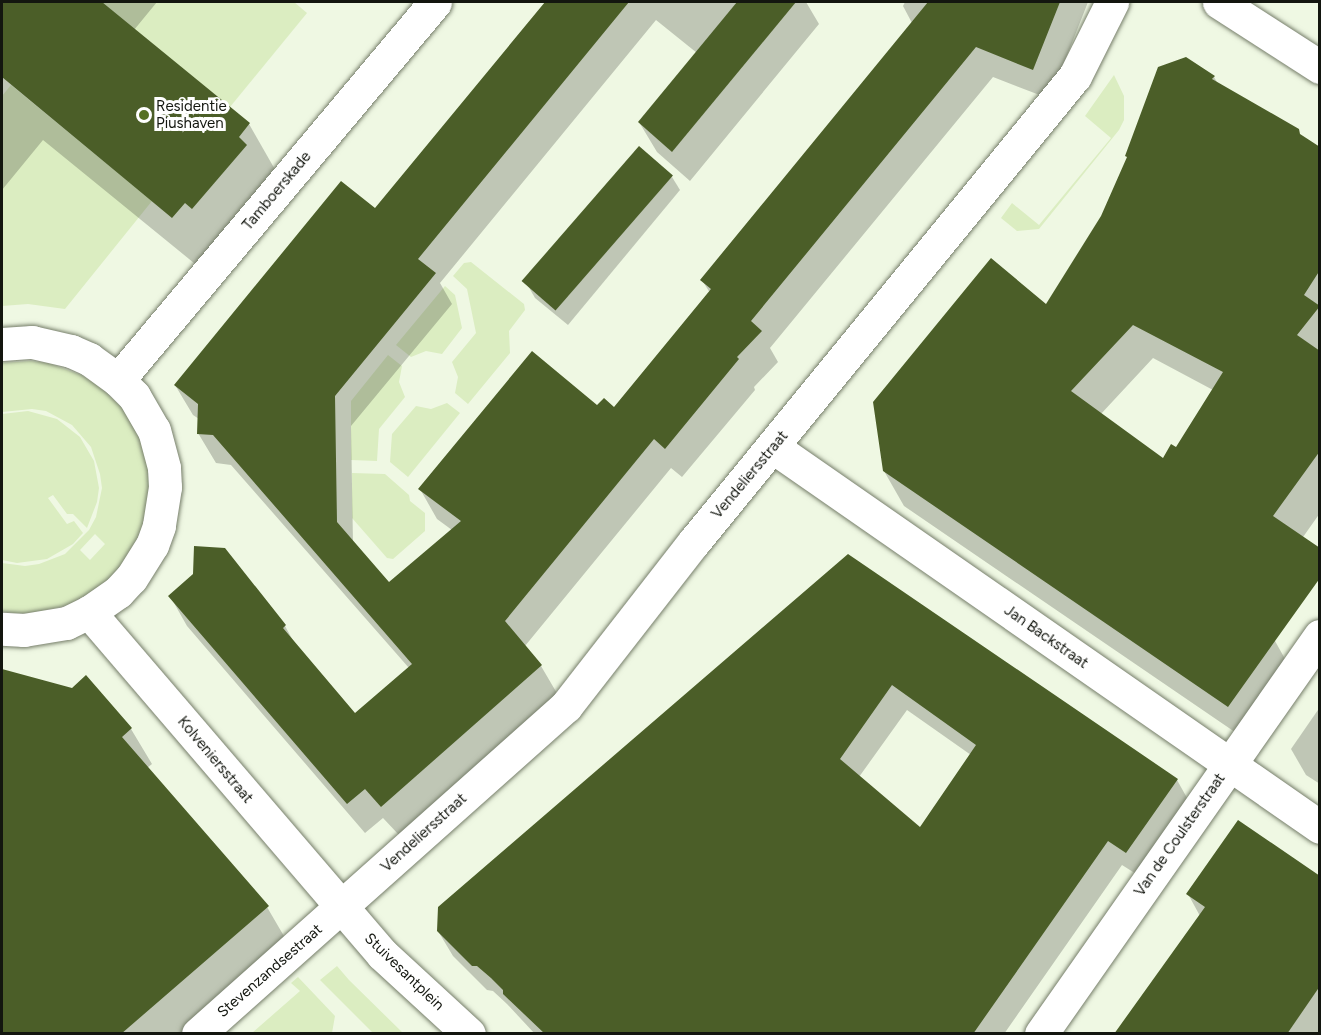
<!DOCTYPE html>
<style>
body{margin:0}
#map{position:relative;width:1321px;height:1035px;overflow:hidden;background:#eff8e3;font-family:Figtree,sans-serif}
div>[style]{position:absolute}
.green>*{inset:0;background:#dbedc1}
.shadow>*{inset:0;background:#0003}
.building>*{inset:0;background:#4b5e28;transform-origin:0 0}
.roads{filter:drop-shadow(0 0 2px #767e6a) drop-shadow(0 0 2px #767e6a)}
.street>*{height:33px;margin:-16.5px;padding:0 16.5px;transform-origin:16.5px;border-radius:16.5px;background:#fff}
.dots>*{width:16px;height:16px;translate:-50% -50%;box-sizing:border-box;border:3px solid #fff;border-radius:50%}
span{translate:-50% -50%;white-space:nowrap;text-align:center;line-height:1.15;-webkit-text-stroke:6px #fff;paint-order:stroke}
.poi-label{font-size:15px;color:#13160f}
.left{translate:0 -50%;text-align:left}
.street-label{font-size:15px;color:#13160f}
.frame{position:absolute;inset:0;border:3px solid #13160f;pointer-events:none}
</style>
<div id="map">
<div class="green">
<div style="clip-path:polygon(102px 2px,294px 2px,307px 13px,230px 107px)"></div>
<div style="clip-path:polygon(1114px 75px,1124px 96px,1124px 120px,1119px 130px,1039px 229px,1017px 231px,1001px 218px,1012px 203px,1039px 225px,1111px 138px,1085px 116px)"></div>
<div style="clip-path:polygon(11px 85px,152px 201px,65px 309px,28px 304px,2px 306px,2px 96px)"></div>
<div style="clip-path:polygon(471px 262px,524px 304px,525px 310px,509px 331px,510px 353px,468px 404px,455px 393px,458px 377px,452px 362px,476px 333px,467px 289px,453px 276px,464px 263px)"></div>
<div style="clip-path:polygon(445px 286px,455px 295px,462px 328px,442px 354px,426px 351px,411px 357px,396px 345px)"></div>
<div style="clip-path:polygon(388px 355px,402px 366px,399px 382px,405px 397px,379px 429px,377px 461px,351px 460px,351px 401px)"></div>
<div style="clip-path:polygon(evenodd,30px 361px,48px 363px,81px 375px,97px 384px,123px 409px,141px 441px,150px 476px,150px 494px,142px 529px,125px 562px,100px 588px,68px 605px,32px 613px,14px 613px,2px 611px,2px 563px,25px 566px,39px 564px,65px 554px,89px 530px,96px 517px,102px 488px,100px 474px,91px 447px,72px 425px,46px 411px,32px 409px,2px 412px,2px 363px,30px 361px,95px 534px,105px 544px,90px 560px,80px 550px,95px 534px)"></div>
<div style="clip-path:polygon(447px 403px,460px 413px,408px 477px,390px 462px,392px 434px,416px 406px,431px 409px)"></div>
<div style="clip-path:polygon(28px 411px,57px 419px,80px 437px,94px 461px,99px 488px,97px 502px,87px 528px,73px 514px,67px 514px,53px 495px,48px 498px,67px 524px,74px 521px,83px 533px,73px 544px,47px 559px,17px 563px,2px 560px,2px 414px)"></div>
<div style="clip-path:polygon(352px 473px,385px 474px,409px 495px,410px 501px,425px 513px,425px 531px,393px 559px,387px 558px,352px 518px)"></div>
<div style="clip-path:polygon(337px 966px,349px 980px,403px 1033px,373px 1033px,320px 980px)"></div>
<div style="clip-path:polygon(298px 977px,335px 1016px,332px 1033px,252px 1033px,300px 991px,291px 983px)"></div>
</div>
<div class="shadow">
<div style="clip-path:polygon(2px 2px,157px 2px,134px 30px,249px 124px,281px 180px,205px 272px,43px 140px,2px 190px)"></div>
<div style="clip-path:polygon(546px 2px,806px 2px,819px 24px,690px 181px,657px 152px,639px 122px,697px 53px,656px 20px,440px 283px,452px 304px,351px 426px,353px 543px,389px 584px,452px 530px,437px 519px,420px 489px,598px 408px,614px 409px,710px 293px,702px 280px,912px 23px,903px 6px,905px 2px,1088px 2px,1050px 99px,993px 77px,770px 348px,778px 362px,754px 387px,755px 390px,682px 477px,671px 468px,525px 646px,541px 666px,558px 695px,399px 835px,383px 818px,365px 833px,187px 626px,170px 596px,285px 626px,296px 646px,355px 715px,409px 668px,231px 465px,216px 463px,198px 433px,199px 419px,193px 415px,175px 385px,375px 210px)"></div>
<div style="clip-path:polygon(evenodd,1214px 77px,1218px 84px,1314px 159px,1320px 157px,1320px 513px,1245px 619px,1275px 641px,1294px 675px,1248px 741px,904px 506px,884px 471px,1046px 307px,1214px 77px,1153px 358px,1213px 390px,1176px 449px,1163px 460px,1100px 415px,1153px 358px)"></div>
<div style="clip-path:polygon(672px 177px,680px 190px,568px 325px,535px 298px,527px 284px)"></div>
<div style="clip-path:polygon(evenodd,848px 556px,1177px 780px,1191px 805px,1141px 877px,1122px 865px,1004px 1034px,535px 1034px,507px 1004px,493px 991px,487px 990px,453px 956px,438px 931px,848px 556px,907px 710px,971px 755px,920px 830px,859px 777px,907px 710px)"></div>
<div style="clip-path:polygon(2px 670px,72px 689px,86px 677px,131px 729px,152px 764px,147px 768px,267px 907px,288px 943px,182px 1034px,2px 1034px)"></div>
<div style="clip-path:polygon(1320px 707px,1320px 784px,1306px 775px,1291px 749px)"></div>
<div style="clip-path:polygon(1320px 878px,1320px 1034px,1117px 1034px,1200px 916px,1188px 894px)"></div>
</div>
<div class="building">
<div style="clip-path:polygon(2px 2px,102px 2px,250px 123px,239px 137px,247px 145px,192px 209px,185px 203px,172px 218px,2px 77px)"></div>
<div style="clip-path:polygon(545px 2px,629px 2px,418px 259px,436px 273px,335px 396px,337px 522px,389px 582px,461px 521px,418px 489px,532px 351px,597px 405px,604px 398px,614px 407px,711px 289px,700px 280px,928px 2px,1060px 2px,1033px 70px,976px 47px,751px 321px,762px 331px,737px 357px,739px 359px,665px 449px,654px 439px,505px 621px,542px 665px,381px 807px,365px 789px,347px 804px,168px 596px,193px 574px,194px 546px,225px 548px,286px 625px,283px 628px,355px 713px,412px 664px,213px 435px,197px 434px,198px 404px,174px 385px,341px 181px,375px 208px)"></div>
<div style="clip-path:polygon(737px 2px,796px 2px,672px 152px,638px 122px)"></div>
<div style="clip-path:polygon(evenodd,1186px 57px,1215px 76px,1212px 79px,1299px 129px,1300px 134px,1320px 147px,1320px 270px,1304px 295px,1320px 306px,1297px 335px,1320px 351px,1320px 451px,1273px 516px,1320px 548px,1320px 578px,1228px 707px,883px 471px,873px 402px,991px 258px,1046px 304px,1101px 216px,1127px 157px,1125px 156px,1158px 67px,1186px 57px,1133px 325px,1223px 372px,1176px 447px,1171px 444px,1163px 458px,1071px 391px,1133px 325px)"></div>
<div style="left:639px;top:146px;width:45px;height:179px;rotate:41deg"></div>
<div style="clip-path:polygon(evenodd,848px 554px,1178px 779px,1126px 853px,1108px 841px,973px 1034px,545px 1034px,503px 994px,503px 990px,491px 978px,477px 966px,472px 966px,437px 931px,438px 907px,848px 554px,892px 685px,976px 745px,920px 827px,840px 759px,892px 685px)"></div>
<div style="clip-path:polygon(2px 669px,72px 688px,86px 675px,132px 728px,122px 737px,269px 906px,121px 1034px,2px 1034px)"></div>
<div style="clip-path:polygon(1238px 820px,1320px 876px,1320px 986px,1287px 1034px,1114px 1034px,1205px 907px,1186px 894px)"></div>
</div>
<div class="roads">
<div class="street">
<div style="left:1219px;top:2px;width:120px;rotate:32.8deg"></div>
<div style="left:2px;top:344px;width:30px;rotate:-4deg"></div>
<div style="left:32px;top:342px;width:40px;rotate:13deg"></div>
<div style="left:71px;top:351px;width:20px;rotate:24deg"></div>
<div style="left:89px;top:359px;width:36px;rotate:36deg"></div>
<div style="left:118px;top:380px;width:23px;rotate:45deg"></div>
<div style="left:134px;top:396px;width:39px;rotate:60deg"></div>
<div style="left:154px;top:430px;width:39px;rotate:75deg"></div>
<div style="left:164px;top:468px;width:19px;rotate:87deg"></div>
<div style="left:165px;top:487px;width:39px;rotate:99deg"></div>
<div style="left:159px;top:526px;width:20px;rotate:110deg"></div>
<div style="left:152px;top:545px;width:39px;rotate:122deg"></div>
<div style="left:131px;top:578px;width:19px;rotate:133deg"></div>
<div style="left:118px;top:592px;width:35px;rotate:145deg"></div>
<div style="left:89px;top:612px;width:25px;rotate:154deg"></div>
<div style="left:66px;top:623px;width:43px;rotate:170.5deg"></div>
<div style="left:24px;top:630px;width:22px;rotate:-177deg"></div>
<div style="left:118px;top:380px;width:493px;rotate:-50deg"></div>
<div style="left:773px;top:447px;width:666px;rotate:34.79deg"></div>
<div style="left:89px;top:612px;width:450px;rotate:49.4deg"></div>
<div style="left:382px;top:954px;width:118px;rotate:42.6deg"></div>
<div style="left:198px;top:1034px;width:493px;rotate:-41.7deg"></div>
<div style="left:566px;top:706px;width:207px;rotate:-52.1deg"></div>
<div style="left:693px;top:543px;width:603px;rotate:-50.72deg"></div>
<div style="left:1075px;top:76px;width:83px;rotate:-63.4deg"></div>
<div style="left:1041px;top:1034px;width:486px;rotate:-55deg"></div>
</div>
</div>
<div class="dots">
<div style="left:144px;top:115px;background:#567023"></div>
</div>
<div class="poi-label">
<span class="left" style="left:156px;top:115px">Residentie<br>Piushaven</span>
</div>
<div class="street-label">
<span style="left:277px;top:191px;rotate:-50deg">Tamboerskade</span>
<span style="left:750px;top:475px;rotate:-50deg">Vendeliersstraat</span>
<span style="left:1046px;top:637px;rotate:35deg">Jan Backstraat</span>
<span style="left:215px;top:760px;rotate:50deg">Kolveniersstraat</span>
<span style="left:424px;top:833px;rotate:-42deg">Vendeliersstraat</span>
<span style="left:1180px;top:835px;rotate:-55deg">Van de Coulsterstraat</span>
<span style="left:270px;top:971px;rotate:-41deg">Stevenzandsestraat</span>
<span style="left:404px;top:972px;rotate:44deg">Stuivesantplein</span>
</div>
<div class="frame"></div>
</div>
